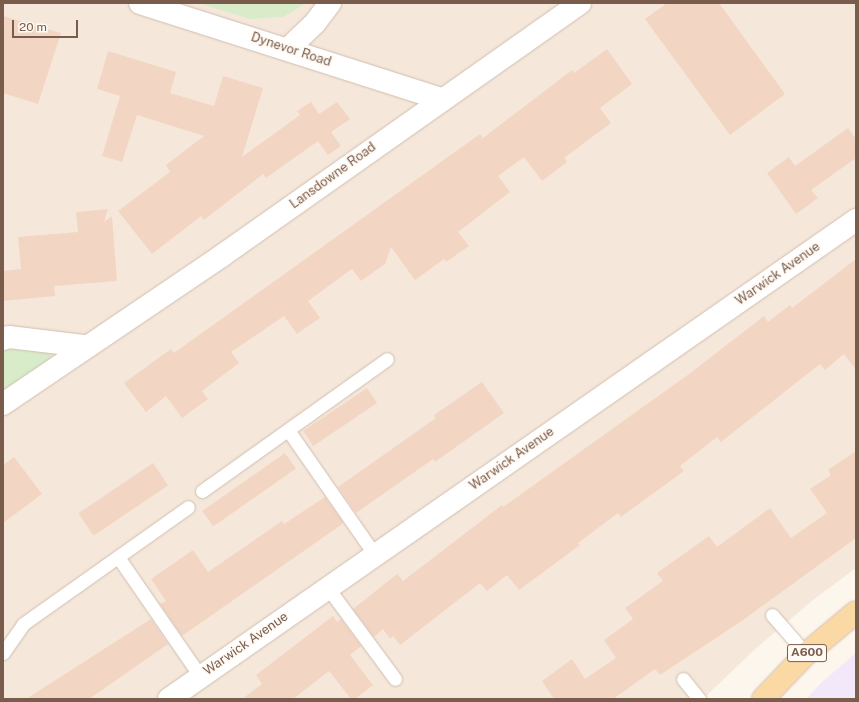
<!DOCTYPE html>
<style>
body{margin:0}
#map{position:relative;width:859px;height:702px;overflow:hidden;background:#fdf6ec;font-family:"Public Sans",sans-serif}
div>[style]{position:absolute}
.residential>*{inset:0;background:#f5e8da}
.education>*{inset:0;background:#f3e8fa}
.green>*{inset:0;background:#d8ecc9}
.building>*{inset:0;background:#f3d5c3;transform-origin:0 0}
.roads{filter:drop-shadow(0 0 1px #d1beb0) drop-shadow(0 0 1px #d1beb0)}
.lane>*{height:13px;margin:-6.5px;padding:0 6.5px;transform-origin:6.5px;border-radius:6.5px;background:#fff}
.street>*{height:22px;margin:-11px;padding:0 11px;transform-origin:11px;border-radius:11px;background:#fff}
.primary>*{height:22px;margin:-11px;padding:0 11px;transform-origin:11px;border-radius:11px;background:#fbd9a5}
span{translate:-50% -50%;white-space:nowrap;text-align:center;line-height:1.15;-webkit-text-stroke:3.5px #fffaf3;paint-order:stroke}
.shield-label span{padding:1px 3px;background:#fffaf3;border:1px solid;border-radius:3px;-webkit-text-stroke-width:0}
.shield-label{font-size:12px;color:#7a5c4d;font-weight:700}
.street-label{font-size:13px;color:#7a5c4d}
.frame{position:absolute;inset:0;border:4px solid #7a5c4d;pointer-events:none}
.scale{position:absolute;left:12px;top:20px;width:66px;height:18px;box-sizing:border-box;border:2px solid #7a5c4d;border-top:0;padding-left:5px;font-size:12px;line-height:14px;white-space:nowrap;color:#7a5c4d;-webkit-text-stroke:3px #fffaf3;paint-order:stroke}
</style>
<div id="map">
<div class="residential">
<div style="clip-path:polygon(3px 3px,856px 3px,856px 568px,813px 600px,754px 650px,703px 699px,3px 699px)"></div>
</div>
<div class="education">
<div style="clip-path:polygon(856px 653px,856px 699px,806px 699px,821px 683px)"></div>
</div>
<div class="green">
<div style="clip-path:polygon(198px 3px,306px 3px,283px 17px,250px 19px)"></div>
<div style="clip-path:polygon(3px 347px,50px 352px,51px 357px,46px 366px,3px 395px)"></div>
</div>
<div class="building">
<div style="clip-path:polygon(667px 3px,719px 3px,785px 94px,730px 135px,645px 19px)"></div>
<div style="clip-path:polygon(3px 16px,61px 33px,38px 104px,3px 93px)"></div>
<div style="clip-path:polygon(607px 49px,632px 84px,600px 108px,611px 123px,564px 158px,567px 162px,542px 181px,524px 157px,498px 176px,510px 192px,458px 232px,469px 246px,446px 262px,444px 259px,415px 280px,391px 247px,385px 264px,361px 281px,352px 269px,308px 301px,320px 318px,297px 334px,284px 316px,231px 352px,239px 363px,202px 391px,208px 399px,182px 418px,166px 396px,146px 412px,124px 383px,171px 349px,174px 353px,480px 134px,483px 138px,572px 70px,574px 73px)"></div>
<div style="clip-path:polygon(108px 51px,176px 72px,170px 93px,214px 106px,223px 76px,263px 88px,242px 157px,300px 115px,297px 111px,311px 102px,319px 114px,337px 102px,350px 119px,331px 132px,341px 146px,328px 155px,318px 141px,266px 178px,263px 174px,204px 220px,201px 216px,152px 254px,118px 211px,170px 172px,166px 165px,204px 136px,137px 115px,122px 162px,102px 156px,120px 96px,97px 89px)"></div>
<div style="clip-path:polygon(848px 128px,856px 139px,856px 158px,811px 190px,818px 198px,796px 214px,767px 173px,789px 157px,795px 166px)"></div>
<div style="clip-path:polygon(108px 209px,104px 222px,112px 216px,117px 281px,54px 286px,55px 296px,3px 301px,3px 271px,21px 269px,18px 237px,78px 232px,76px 212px)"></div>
<div style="clip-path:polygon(856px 259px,856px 370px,844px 354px,825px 370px,820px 364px,721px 442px,717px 437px,680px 466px,684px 471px,662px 487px,621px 517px,618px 513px,578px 543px,580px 545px,519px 590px,507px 575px,487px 591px,480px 583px,400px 645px,393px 636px,390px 639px,383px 629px,374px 637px,353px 609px,397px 574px,403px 581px,502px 505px,503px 507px,689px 374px,764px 316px,768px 322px,790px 305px,792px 308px)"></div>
<div style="clip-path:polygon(482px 382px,504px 413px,435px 462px,433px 459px,356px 513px,338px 487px,436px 418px,434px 415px)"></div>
<div style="left:367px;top:388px;width:18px;height:77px;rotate:56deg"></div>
<div style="clip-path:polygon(856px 451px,856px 538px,743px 620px,660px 675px,655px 669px,613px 699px,554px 699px,542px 681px,572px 659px,585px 679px,616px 658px,604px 640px,633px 619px,625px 608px,663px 581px,657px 573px,709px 536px,717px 547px,770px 508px,791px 538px,827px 513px,810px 489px,831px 475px,828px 470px)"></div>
<div style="left:285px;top:453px;width:19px;height:101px;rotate:55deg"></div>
<div style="clip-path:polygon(14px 457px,42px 494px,3px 523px,3px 465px)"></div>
<div style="left:153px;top:463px;width:27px;height:90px;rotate:56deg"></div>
<div style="clip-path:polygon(325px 497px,343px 522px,341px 525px,182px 636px,160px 604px,166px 601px,151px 579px,193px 550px,208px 572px,282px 521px,284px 524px)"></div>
<div style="clip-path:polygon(333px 616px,337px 622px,341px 619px,361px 646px,350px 655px,373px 685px,355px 699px,351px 699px,329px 671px,293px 699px,242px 699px,262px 684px,256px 675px)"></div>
<div style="clip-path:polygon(151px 619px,168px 644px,89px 699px,26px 699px)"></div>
</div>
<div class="roads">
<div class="lane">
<div style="left:288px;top:430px;width:152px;rotate:55.2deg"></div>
<div style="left:202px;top:491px;width:227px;rotate:-35.5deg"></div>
<div style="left:118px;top:557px;width:145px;rotate:55.4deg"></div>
<div style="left:328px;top:588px;width:113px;rotate:53.6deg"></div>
<div style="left:772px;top:615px;width:52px;rotate:48.9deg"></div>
<div style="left:3px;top:653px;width:35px;rotate:-55deg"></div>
<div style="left:23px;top:624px;width:202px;rotate:-35.3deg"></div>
<div style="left:683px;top:679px;width:26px;rotate:51deg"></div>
</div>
<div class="street">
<div style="left:140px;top:3px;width:316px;rotate:17.7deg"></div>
<div style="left:288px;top:49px;width:37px;rotate:-44deg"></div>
<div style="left:315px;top:23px;width:25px;rotate:-53deg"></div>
<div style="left:3px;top:339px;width:6px;rotate:-18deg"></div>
<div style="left:9px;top:337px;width:77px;rotate:6.8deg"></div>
<div style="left:3px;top:404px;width:266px;rotate:-34.1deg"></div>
<div style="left:223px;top:255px;width:437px;rotate:-35.2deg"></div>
<div style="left:169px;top:699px;width:838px;rotate:-34.89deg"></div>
</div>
<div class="primary">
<div style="left:763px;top:699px;width:62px;rotate:-46.3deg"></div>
<div style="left:806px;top:654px;width:65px;rotate:-40deg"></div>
</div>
</div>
<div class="shield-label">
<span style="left:807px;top:653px">A600</span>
</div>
<div class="street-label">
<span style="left:291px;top:50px;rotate:18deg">Dynevor Road</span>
<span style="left:333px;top:176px;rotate:-36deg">Lansdowne Road</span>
<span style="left:778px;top:274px;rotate:-35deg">Warwick Avenue</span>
<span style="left:512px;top:459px;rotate:-35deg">Warwick Avenue</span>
<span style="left:246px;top:644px;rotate:-35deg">Warwick Avenue</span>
</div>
<div class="frame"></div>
<div class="scale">20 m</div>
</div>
